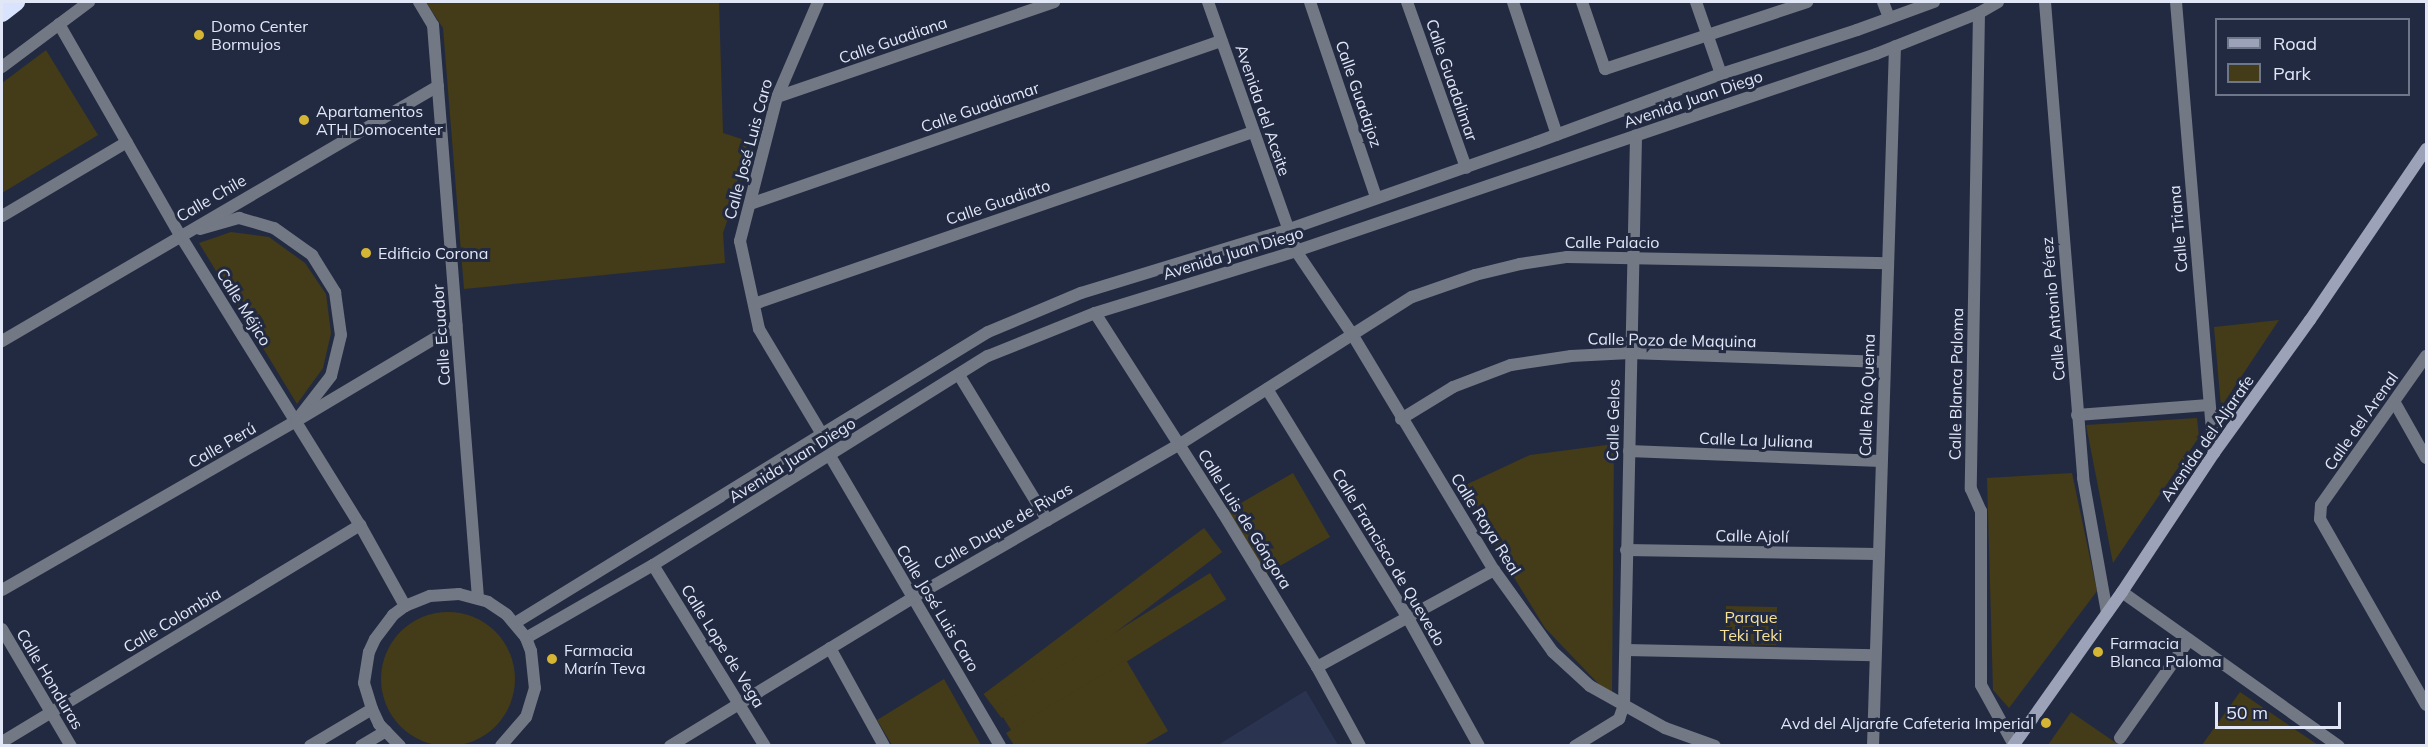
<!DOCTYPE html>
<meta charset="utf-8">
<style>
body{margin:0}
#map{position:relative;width:2428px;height:747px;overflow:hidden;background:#222a42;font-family:Mulish,sans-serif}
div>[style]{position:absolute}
.built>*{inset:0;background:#2a3451}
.green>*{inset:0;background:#443b18;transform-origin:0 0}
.round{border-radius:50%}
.minor>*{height:12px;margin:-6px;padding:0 6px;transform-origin:6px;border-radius:6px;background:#737885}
.tertiary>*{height:12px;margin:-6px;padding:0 6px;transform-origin:6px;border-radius:6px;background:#737885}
.secondary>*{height:12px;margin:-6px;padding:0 6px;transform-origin:6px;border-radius:6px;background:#9ca3b8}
.motorway>*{height:18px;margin:-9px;padding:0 9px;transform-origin:9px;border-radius:9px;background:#dae3fd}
.dots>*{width:16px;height:16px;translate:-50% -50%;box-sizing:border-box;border:3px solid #222a42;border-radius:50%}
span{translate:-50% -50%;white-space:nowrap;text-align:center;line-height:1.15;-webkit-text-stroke:6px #222a42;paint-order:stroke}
.poi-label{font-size:16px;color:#e1e7f7}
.left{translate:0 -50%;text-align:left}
.right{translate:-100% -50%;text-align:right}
.street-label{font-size:16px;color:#e1e7f7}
.park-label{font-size:16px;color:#f8e296}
.frame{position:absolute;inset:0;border:3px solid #e1e7f7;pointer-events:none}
.legend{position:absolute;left:2215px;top:18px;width:195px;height:78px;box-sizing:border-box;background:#222a42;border:2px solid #6e768a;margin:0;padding:8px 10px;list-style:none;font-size:18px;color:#e1e7f7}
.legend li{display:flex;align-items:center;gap:12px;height:30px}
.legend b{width:30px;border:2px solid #6e768a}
.scale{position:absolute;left:2215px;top:702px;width:126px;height:27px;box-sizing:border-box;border:3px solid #e1e7f7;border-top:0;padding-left:8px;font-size:18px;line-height:21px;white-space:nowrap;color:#e1e7f7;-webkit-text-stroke:4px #222a42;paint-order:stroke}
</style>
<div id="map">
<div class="built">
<div style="clip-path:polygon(1306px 691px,1338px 745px,1218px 745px,1305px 691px)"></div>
</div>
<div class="green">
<div style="clip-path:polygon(426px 2px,719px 2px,723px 133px,754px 143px,723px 233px,725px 263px,464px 289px,443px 28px)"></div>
<div style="clip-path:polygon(46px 50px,98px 135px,2px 193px,2px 83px)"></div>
<div style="clip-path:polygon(231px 232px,269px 237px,305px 263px,326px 294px,331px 333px,323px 368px,297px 404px,199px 243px)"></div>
<div style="clip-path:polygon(2279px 320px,2221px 407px,2214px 327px)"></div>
<div style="clip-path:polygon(2197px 418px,2199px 437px,2113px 563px,2086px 425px)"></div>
<div style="clip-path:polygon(1614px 444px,1612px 698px,1545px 628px,1459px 488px,1530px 455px)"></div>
<div style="left:1293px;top:473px;width:74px;height:81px;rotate:60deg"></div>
<div style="clip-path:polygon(2072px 473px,2097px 591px,2009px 708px,1993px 690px,1987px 478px)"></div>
<div style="left:1204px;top:528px;width:30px;height:276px;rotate:53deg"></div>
<div style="left:1210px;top:573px;width:31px;height:252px;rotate:58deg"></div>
<div style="left:1726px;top:606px;width:51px;height:38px;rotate:1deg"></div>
<div class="round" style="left:381px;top:612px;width:134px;height:134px"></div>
<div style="clip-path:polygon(1126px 660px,1168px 731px,1144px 745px,1014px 745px,1006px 733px)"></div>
<div style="clip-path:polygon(944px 679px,981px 745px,892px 745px,877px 720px)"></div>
<div style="clip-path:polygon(2240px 692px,2318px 745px,2202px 745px)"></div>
<div style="clip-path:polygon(2071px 712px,2119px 745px,2048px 745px)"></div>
</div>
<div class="minor">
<div style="left:419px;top:2px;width:27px;rotate:59deg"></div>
<div style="left:433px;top:25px;width:575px;rotate:85.51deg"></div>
<div style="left:818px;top:2px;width:103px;rotate:113.3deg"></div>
<div style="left:777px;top:97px;width:149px;rotate:104.4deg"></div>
<div style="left:740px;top:241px;width:90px;rotate:77.8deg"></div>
<div style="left:759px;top:329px;width:125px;rotate:59.1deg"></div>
<div style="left:1208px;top:2px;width:264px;rotate:70.5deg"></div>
<div style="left:1296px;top:251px;width:100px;rotate:56deg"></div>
<div style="left:1352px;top:334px;width:275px;rotate:59deg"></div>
<div style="left:1494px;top:570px;width:101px;rotate:54.3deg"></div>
<div style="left:1553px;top:652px;width:50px;rotate:42.6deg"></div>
<div style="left:1590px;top:686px;width:86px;rotate:29.2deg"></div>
<div style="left:1665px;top:728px;width:53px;rotate:19.8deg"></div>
<div style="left:1310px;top:2px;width:206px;rotate:71.3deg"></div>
<div style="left:1407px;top:2px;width:176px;rotate:70.4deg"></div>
<div style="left:1513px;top:2px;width:140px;rotate:71.7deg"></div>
<div style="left:1582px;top:2px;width:71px;rotate:71.1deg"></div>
<div style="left:1605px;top:69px;width:213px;rotate:-18.3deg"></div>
<div style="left:1696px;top:2px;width:76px;rotate:70.9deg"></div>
<div style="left:1883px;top:2px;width:17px;rotate:69deg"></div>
<div style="left:2045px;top:2px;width:478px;rotate:85.4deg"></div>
<div style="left:2083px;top:478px;width:137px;rotate:79.9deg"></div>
<div style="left:2176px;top:2px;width:453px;rotate:85.2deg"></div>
<div style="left:1979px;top:13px;width:476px;rotate:91deg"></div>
<div style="left:1971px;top:489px;width:24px;rotate:66deg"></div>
<div style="left:1981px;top:511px;width:174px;rotate:90deg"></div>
<div style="left:1981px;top:685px;width:68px;rotate:61.2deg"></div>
<div style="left:59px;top:24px;width:243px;rotate:60.2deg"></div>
<div style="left:180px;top:235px;width:341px;rotate:58.2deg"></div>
<div style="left:360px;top:525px;width:93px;rotate:60.9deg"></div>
<div style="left:2px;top:67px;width:109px;rotate:-36.8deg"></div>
<div style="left:777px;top:97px;width:293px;rotate:-18.9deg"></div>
<div style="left:750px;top:204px;width:499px;rotate:-19.1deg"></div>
<div style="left:2px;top:216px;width:145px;rotate:-30.6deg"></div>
<div style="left:200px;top:229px;width:41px;rotate:-15.8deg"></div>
<div style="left:239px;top:218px;width:36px;rotate:16deg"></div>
<div style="left:274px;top:228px;width:47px;rotate:35.4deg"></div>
<div style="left:312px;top:255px;width:44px;rotate:58.1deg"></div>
<div style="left:335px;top:292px;width:43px;rotate:82.1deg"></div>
<div style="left:341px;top:335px;width:42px;rotate:103.7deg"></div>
<div style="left:331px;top:376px;width:51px;rotate:127.8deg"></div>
<div style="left:754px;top:304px;width:528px;rotate:-19.02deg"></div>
<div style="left:1095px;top:313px;width:237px;rotate:57.4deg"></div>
<div style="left:1223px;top:513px;width:180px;rotate:58.6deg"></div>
<div style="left:1317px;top:667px;width:90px;rotate:61.4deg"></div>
<div style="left:2px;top:341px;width:505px;rotate:-30.32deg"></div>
<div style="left:2426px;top:356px;width:182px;rotate:125.2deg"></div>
<div style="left:2321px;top:505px;width:14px;rotate:94deg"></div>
<div style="left:2320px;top:519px;width:214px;rotate:60.3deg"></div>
<div style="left:959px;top:375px;width:170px;rotate:58.7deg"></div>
<div style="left:1267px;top:389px;width:269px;rotate:58.4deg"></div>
<div style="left:1408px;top:618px;width:146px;rotate:61deg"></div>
<div style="left:2395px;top:403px;width:63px;rotate:60.6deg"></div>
<div style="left:2077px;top:415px;width:132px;rotate:-4.3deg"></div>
<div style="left:1401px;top:419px;width:61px;rotate:-31.6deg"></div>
<div style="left:1453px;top:387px;width:62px;rotate:-20.8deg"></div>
<div style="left:1511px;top:365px;width:61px;rotate:-8.5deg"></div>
<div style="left:1571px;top:356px;width:59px;rotate:-2.9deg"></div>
<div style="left:1630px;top:353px;width:255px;rotate:2deg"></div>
<div style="left:1629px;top:451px;width:252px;rotate:2.3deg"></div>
<div style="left:830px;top:456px;width:336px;rotate:59.6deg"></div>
<div style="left:1626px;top:550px;width:252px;rotate:0.9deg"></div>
<div style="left:653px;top:565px;width:213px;rotate:58.3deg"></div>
<div style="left:2px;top:590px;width:339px;rotate:-29.9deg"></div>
<div style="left:296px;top:421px;width:187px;rotate:-30.8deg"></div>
<div style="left:2122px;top:592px;width:266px;rotate:35.4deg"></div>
<div style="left:2px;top:629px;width:136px;rotate:59.5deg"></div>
<div style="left:830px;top:648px;width:112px;rotate:61.1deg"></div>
<div style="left:1626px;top:650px;width:249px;rotate:1.2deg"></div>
<div style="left:1317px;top:667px;width:202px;rotate:-28.7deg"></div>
<div style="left:2120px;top:738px;width:120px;rotate:-54.9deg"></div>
<div style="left:2px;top:742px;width:419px;rotate:-31.2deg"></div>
<div style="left:670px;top:746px;width:284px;rotate:-31.4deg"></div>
<div style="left:912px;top:598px;width:309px;rotate:-29.9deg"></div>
<div style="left:1180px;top:444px;width:275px;rotate:-32.4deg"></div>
<div style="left:1412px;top:297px;width:67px;rotate:-19.2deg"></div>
<div style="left:1475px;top:275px;width:46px;rotate:-13.7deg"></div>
<div style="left:1520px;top:264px;width:48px;rotate:-8.5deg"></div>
<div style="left:1567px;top:257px;width:321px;rotate:1.1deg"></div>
<div style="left:1575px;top:746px;width:52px;rotate:-31.5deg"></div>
<div style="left:1619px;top:719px;width:15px;rotate:-70deg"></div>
<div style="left:1624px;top:705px;width:570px;rotate:-88.79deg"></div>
<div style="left:1873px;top:746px;width:700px;rotate:-88.2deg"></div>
</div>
<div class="tertiary">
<div style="left:515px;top:623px;width:555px;rotate:-31.6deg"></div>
<div style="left:988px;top:332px;width:101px;rotate:-22.8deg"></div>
<div style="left:1081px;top:293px;width:215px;rotate:-17deg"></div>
<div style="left:1287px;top:230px;width:265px;rotate:-19.4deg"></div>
<div style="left:1537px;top:142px;width:196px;rotate:-20.3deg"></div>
<div style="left:1721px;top:74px;width:143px;rotate:-17.9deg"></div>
<div style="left:1857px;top:30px;width:82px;rotate:-20deg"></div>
<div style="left:526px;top:638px;width:146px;rotate:-29.9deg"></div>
<div style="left:653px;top:565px;width:395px;rotate:-32deg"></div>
<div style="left:988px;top:356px;width:115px;rotate:-21.9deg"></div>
<div style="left:1095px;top:313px;width:210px;rotate:-17.1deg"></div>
<div style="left:1296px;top:251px;width:613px;rotate:-18.76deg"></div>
<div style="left:1876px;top:54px;width:111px;rotate:-21.7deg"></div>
<div style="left:1979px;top:13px;width:22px;rotate:-30deg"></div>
<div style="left:310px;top:746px;width:72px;rotate:-30.8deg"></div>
<div style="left:361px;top:746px;width:29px;rotate:-31deg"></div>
<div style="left:400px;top:746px;width:30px;rotate:-134deg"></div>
<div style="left:379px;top:724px;width:17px;rotate:-115deg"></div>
<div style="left:372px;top:709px;width:27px;rotate:-107deg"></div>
<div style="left:364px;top:683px;width:31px;rotate:-81deg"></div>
<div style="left:369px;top:652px;width:14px;rotate:-65deg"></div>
<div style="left:375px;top:639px;width:30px;rotate:-53deg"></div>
<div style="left:393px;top:615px;width:15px;rotate:-37deg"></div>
<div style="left:405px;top:606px;width:27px;rotate:-22deg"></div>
<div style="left:430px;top:596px;width:29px;rotate:-4deg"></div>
<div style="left:459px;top:594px;width:30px;rotate:15deg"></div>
<div style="left:488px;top:602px;width:23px;rotate:34deg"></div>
<div style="left:507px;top:615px;width:30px;rotate:50deg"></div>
<div style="left:526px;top:638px;width:14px;rotate:69deg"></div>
<div style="left:531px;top:651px;width:37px;rotate:84deg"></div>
<div style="left:535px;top:688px;width:30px;rotate:107deg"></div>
<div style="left:526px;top:717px;width:38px;rotate:131deg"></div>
</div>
<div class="secondary">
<div style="left:2013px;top:746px;width:189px;rotate:-54.7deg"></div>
<div style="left:2122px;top:592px;width:167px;rotate:-56.5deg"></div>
<div style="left:2214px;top:453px;width:164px;rotate:-54.2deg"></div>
<div style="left:2310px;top:320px;width:207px;rotate:-55.8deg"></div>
</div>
<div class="motorway">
<div style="left:2px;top:13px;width:18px;rotate:-38deg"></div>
</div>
<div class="dots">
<div style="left:199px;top:35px;background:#d5b534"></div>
<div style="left:304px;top:120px;background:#d5b534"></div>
<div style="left:366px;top:253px;background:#d5b534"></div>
<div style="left:2098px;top:652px;background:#d5b534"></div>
<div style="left:552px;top:659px;background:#d5b534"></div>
<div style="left:2046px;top:723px;background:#d5b534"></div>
</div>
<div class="poi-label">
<span class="left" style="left:211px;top:35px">Domo Center<br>Bormujos</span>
<span class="left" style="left:316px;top:120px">Apartamentos<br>ATH Domocenter</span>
<span class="left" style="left:378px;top:253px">Edificio Corona</span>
<span class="left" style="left:2110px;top:652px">Farmacia<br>Blanca Paloma</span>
<span class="left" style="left:564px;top:659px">Farmacia<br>Marín Teva</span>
<span class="right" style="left:2034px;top:723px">Avd del Aljarafe Cafeteria Imperial</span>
</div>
<div class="street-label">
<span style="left:893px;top:40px;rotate:-19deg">Calle Guadiana</span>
<span style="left:1452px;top:80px;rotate:71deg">Calle Guadalimar</span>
<span style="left:1359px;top:94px;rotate:71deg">Calle Guadajoz</span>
<span style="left:1693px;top:99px;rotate:-19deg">Avenida Juan Diego</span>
<span style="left:980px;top:107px;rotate:-19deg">Calle Guadiamar</span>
<span style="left:1263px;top:110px;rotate:71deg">Avenida del Aceite</span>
<span style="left:748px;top:149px;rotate:-75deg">Calle José Luis Caro</span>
<span style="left:211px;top:198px;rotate:-30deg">Calle Chile</span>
<span style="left:998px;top:202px;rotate:-19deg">Calle Guadiato</span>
<span style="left:2178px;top:229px;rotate:-95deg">Calle Triana</span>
<span style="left:1612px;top:242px">Calle Palacio</span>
<span style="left:1233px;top:253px;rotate:-17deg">Avenida Juan Diego</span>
<span style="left:244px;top:307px;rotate:58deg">Calle Méjico</span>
<span style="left:2053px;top:309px;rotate:-95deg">Calle Antonio Pérez</span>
<span style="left:441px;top:335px;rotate:-94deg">Calle Ecuador</span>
<span style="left:1672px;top:340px;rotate:1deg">Calle Pozo de Maquina</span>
<span style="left:1956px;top:384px;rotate:-89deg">Calle Blanca Paloma</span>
<span style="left:1867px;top:395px;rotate:-88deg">Calle Río Quema</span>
<span style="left:1613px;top:420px;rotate:-89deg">Calle Gelos</span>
<span style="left:2361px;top:421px;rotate:-55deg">Calle del Arenal</span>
<span style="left:2207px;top:438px;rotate:-55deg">Avenida del Aljarafe</span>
<span style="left:1756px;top:440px;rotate:2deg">Calle La Juliana</span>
<span style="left:222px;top:445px;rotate:-30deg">Calle Perú</span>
<span style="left:792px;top:460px;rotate:-32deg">Avenida Juan Diego</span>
<span style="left:1245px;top:519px;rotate:58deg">Calle Luis de Góngora</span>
<span style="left:1486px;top:524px;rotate:58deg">Calle Raya Real</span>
<span style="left:1003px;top:526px;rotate:-30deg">Calle Duque de Rivas</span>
<span style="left:1752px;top:536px;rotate:1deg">Calle Ajolí</span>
<span style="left:1389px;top:557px;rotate:59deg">Calle Francisco de Quevedo</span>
<span style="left:938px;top:608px;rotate:59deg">Calle José Luis Caro</span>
<span style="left:172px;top:620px;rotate:-31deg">Calle Colombia</span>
<span style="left:723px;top:646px;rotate:58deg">Calle Lope de Vega</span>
<span style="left:50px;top:679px;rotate:59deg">Calle Honduras</span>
</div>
<div class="park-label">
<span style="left:1751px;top:626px">Parque<br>Teki Teki</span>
</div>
<div class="frame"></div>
<ul class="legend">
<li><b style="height:8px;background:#9ca3b8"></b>Road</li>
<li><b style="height:16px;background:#443b18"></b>Park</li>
</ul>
<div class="scale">50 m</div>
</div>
